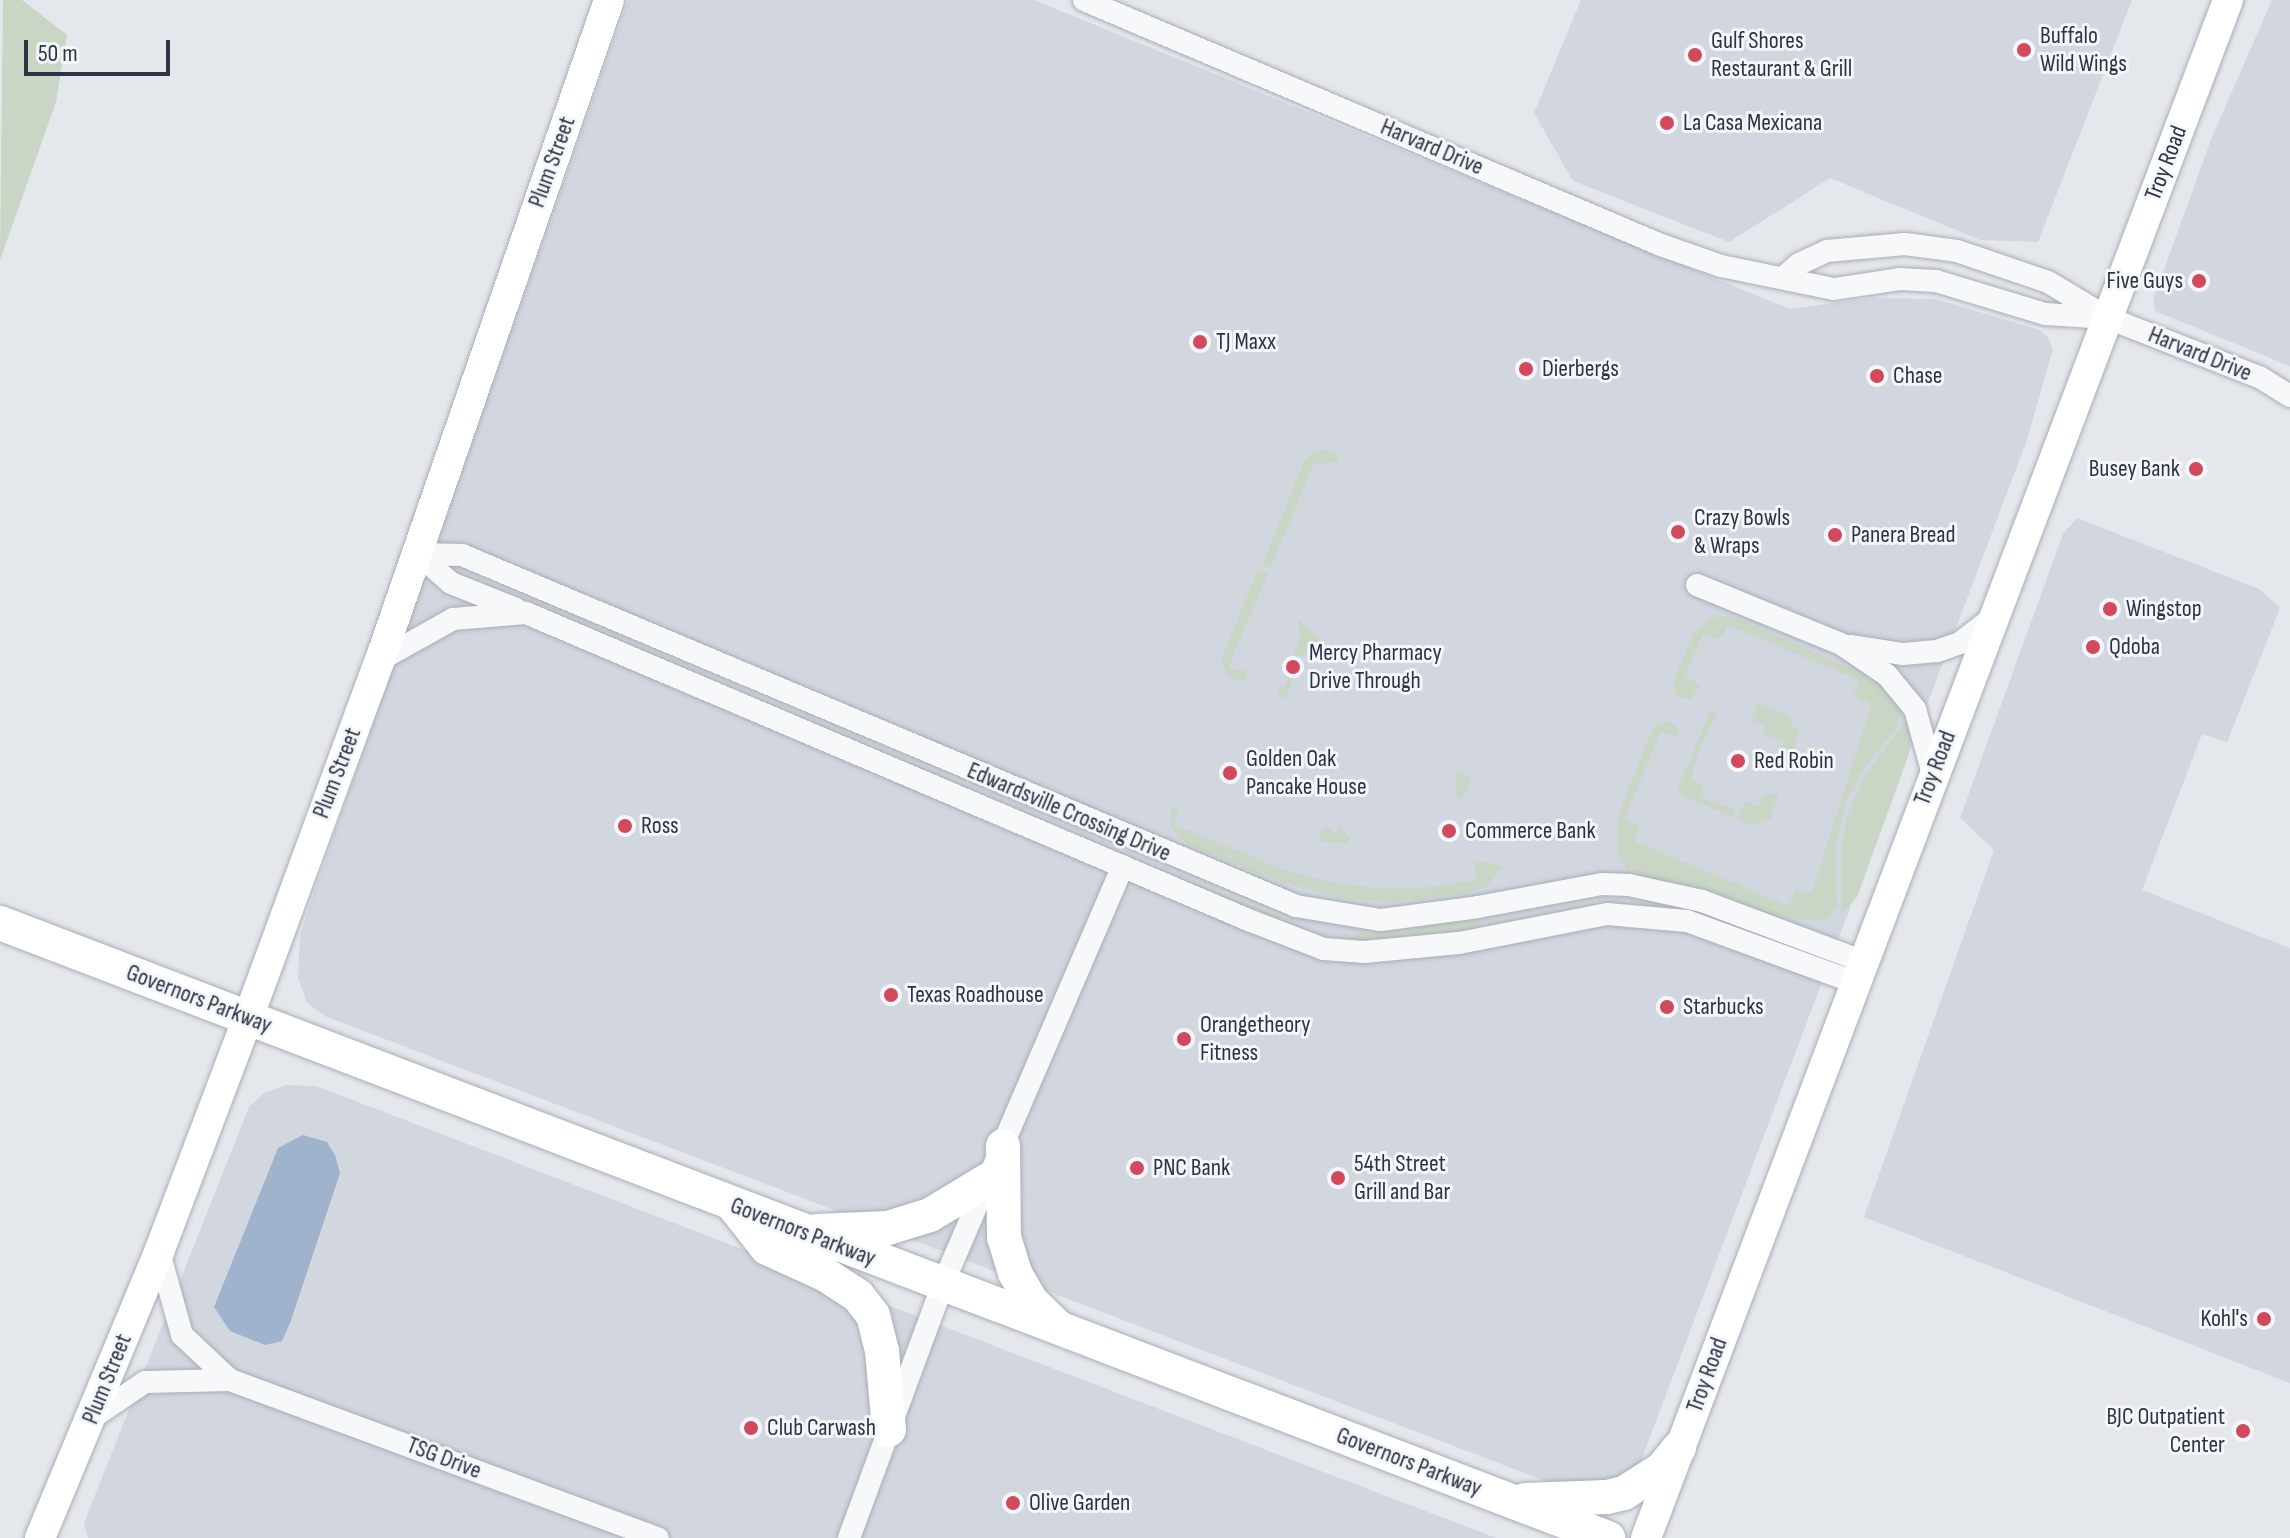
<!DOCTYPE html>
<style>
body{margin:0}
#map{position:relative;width:2290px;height:1538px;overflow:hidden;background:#e4e7ec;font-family:"Sofia Sans Condensed",sans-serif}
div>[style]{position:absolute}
.built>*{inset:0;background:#d2d6de}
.green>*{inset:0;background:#c9d6c5;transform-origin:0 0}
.water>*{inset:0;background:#9fb4cc}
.roads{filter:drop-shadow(0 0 2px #a9aeb7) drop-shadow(0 0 2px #a9aeb7)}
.minor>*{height:22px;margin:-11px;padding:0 11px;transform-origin:11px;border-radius:11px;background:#f7f8fa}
.secondary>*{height:30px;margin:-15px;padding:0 15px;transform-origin:15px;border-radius:15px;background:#fff}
.primary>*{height:34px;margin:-17px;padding:0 17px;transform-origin:17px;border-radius:17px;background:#fff}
.dots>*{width:22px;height:22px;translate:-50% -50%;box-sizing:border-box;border:4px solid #f4f6f9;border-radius:50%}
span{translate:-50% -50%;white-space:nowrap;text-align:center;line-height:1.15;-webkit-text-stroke:6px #f4f6f9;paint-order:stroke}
.poi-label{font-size:24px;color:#2b3445}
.left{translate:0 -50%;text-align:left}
.right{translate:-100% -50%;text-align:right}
.street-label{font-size:24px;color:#2b3445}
.scale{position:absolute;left:24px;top:40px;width:146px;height:36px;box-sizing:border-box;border:4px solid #2b3445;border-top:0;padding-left:10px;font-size:24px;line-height:28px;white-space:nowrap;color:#2b3445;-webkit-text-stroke:6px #f4f6f9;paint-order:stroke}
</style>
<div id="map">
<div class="built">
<div style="clip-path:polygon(628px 0,1034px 0,1790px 309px,1870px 298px,1935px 299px,2040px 330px,2048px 338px,2053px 349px,2027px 440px,1636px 1474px,1625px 1488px,1567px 1487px,1546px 1481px,327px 1017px,307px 1003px,298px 978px,300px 937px,307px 912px)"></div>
<div style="clip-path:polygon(1581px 0,2132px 0,2038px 242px,1980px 240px,1830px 178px,1729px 242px,1573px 181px,1534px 113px)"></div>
<div style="clip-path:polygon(2272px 0,2290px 0,2290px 366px,2155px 311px,2153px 300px,2212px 137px)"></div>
<div style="clip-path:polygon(2077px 518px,2259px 589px,2280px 608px,2227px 742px,2202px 734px,2142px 890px,2290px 948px,2290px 1383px,1864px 1217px,1994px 850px,1960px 818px,2063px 534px)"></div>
<div style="clip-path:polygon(286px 1085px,316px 1086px,1496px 1538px,88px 1538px,84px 1523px,249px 1107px,264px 1093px)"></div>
</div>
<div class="green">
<div style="clip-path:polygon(3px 0,22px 0,67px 35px,56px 102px,0 260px)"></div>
<div style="clip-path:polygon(1322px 450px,1337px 454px,1339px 462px,1314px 464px,1270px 568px,1262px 566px,1303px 464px,1310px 454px)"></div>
<div style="clip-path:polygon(1258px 570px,1268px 574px,1228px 668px,1246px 671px,1246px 678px,1239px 681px,1226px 674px,1221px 659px)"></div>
<div style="clip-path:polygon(1720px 616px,1736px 618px,1871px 677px,1888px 687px,1904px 706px,1895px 730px,1862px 771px,1845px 804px,1835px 852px,1837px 904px,1827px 921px,1759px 915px,1727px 902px,1729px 896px,1725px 895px,1722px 901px,1633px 876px,1636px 870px,1632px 867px,1627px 871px,1617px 852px,1618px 819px,1627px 792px,1652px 730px,1656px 724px,1667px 721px,1676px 726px,1679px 734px,1675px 736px,1661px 731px,1625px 818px,1639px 826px,1634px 841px,1788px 906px,1796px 890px,1811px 894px,1872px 704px,1854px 696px,1859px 680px,1728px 625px,1720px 639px,1703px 634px,1685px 675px,1700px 685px,1691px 699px,1677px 697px,1673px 682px,1693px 634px,1710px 619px)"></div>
<div style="clip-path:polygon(1298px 619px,1321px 641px,1302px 657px,1298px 655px,1295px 663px,1298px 665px,1286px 697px,1280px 699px,1277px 690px,1279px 685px,1285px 686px,1288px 679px,1284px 677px,1300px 638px)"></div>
<div style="clip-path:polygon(1758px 703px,1791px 717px,1793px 727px,1799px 731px,1789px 764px,1780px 753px,1784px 742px,1764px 734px,1766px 726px,1751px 721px)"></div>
<div style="clip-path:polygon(1711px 710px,1717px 713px,1697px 756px,1691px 780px,1704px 785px,1700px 797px,1736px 810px,1733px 817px,1681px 795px,1677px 789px)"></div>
<div style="clip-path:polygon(1906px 721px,1910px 722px,1912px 734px,1909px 754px,1857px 897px,1841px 915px,1841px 849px,1847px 816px,1865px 775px)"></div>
<div style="clip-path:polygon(1460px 770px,1471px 779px,1462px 799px,1457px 798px,1455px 774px)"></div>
<div style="clip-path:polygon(1779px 793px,1770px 820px,1761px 821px,1755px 826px,1738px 819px,1745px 801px,1759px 807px,1763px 797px)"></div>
<div style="clip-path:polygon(1171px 805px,1178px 811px,1173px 824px,1279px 868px,1328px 882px,1378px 888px,1431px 887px,1477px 880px,1474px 861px,1502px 866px,1488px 886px,1464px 894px,1393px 902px,1341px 898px,1269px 878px,1188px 845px,1171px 828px)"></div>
<div style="clip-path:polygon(1326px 826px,1335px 834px,1339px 826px,1350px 837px,1348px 843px,1321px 842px,1319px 835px)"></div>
<div style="left:1186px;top:880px;width:104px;height:4px;rotate:21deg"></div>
<div style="clip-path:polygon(1446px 918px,1480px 918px,1481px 923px,1478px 929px,1463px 932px,1372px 946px,1348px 941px,1360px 933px,1408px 932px)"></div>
</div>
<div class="water">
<div style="clip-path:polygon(303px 1135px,327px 1142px,335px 1155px,340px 1173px,290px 1323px,282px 1341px,265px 1345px,230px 1331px,214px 1307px,278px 1148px)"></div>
</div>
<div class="roads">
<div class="minor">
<div style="left:1084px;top:0;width:627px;rotate:23.01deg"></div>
<div style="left:1661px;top:245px;width:64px;rotate:19.3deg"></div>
<div style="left:1721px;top:266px;width:115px;rotate:11.5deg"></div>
<div style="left:1834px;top:289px;width:66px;rotate:-8.7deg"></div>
<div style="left:1899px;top:279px;width:37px;rotate:3deg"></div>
<div style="left:1936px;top:281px;width:114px;rotate:16.8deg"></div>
<div style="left:2045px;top:314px;width:63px;rotate:3.6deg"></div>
<div style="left:1784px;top:277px;width:20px;rotate:-41deg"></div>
<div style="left:1799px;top:264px;width:31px;rotate:-25deg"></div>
<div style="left:1827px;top:251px;width:78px;rotate:-5.1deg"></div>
<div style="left:1905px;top:244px;width:52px;rotate:7.7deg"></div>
<div style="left:1957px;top:251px;width:96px;rotate:18.8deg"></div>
<div style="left:2048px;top:282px;width:70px;rotate:31deg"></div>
<div style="left:2108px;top:318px;width:164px;rotate:21.4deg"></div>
<div style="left:2261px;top:378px;width:34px;rotate:32deg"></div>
<div style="left:418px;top:554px;width:44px;rotate:1.3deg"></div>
<div style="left:462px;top:555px;width:905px;rotate:22.82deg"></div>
<div style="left:1296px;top:906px;width:86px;rotate:9.4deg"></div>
<div style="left:1381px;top:920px;width:98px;rotate:-7.6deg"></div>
<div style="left:1478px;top:907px;width:126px;rotate:-10.5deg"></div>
<div style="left:1602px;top:884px;width:27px;rotate:2deg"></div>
<div style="left:1629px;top:885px;width:75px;rotate:12.4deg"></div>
<div style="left:1702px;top:901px;width:171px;rotate:20.6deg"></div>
<div style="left:418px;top:554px;width:44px;rotate:41.3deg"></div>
<div style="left:451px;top:583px;width:70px;rotate:21.8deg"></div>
<div style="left:1697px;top:585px;width:156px;rotate:22.3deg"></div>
<div style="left:1841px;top:644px;width:55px;rotate:34deg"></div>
<div style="left:1887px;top:675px;width:44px;rotate:50.5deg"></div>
<div style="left:1915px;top:709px;width:67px;rotate:74.5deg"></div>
<div style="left:1850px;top:646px;width:54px;rotate:8.6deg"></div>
<div style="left:1903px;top:654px;width:34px;rotate:-5deg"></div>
<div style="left:1937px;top:651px;width:24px;rotate:-19deg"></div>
<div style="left:1960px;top:643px;width:41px;rotate:-38deg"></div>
<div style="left:380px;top:660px;width:84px;rotate:-29.3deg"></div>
<div style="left:453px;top:619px;width:73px;rotate:-4.7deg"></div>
<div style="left:526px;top:613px;width:788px;rotate:23.02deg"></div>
<div style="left:1251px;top:921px;width:78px;rotate:21deg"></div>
<div style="left:1324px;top:949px;width:40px;rotate:4.3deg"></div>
<div style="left:1364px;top:952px;width:95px;rotate:-5.4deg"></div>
<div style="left:1459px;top:943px;width:151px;rotate:-11.1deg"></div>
<div style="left:1607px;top:914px;width:80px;rotate:5deg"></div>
<div style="left:1687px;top:921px;width:178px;rotate:20.1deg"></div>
<div style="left:159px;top:1252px;width:86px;rotate:74.5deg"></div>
<div style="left:182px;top:1335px;width:66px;rotate:43.2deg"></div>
<div style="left:230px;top:1380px;width:456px;rotate:20.3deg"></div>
<div style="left:92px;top:1418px;width:64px;rotate:-34.2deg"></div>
<div style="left:145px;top:1382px;width:85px;rotate:-1.3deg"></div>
<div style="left:849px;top:1538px;width:269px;rotate:-69.7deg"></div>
<div style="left:942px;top:1286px;width:457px;rotate:-66.7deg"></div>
</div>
<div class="secondary">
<div style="left:40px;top:1538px;width:310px;rotate:-67.4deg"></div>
<div style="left:159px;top:1252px;width:250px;rotate:-69.2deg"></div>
<div style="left:248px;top:1018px;width:382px;rotate:-69.8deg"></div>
<div style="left:380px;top:660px;width:699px;rotate:-70.86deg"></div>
<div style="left:1646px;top:1538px;width:1644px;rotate:-69.27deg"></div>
</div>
<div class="primary">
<div style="left:0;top:923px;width:1722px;rotate:20.93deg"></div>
<div style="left:1003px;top:1146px;width:91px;rotate:89.4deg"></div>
<div style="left:1004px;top:1237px;width:38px;rotate:73deg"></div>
<div style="left:1015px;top:1273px;width:34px;rotate:60deg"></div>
<div style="left:1032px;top:1302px;width:33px;rotate:44deg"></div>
<div style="left:733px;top:1205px;width:55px;rotate:51.7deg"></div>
<div style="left:767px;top:1248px;width:65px;rotate:24.6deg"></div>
<div style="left:826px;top:1275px;width:38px;rotate:33deg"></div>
<div style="left:858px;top:1296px;width:24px;rotate:52deg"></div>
<div style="left:873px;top:1315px;width:37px;rotate:76deg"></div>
<div style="left:882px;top:1351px;width:79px;rotate:84.9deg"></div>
<div style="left:816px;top:1231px;width:72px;rotate:-2.4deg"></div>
<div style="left:888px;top:1228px;width:44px;rotate:-17.2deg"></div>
<div style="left:930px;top:1215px;width:68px;rotate:-31.1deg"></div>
<div style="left:1525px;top:1500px;width:82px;rotate:-2.1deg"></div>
<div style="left:1607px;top:1497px;width:17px;rotate:-13deg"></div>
<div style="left:1624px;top:1493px;width:45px;rotate:-32.3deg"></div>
<div style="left:1662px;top:1469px;width:27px;rotate:-51deg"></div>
</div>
</div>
<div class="dots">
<div style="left:2024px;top:50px;background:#d1495b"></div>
<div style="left:1695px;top:55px;background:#d1495b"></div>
<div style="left:1667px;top:123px;background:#d1495b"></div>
<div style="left:2199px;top:281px;background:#d1495b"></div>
<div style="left:1200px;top:342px;background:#d1495b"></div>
<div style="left:1526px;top:369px;background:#d1495b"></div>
<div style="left:1877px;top:376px;background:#d1495b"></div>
<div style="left:2196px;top:469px;background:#d1495b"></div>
<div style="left:1678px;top:532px;background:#d1495b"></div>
<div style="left:1835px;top:535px;background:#d1495b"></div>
<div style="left:2110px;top:609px;background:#d1495b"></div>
<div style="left:2093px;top:647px;background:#d1495b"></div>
<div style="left:1293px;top:667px;background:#d1495b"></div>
<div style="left:1738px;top:761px;background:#d1495b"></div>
<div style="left:1230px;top:773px;background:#d1495b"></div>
<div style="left:625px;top:826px;background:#d1495b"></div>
<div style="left:1449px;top:831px;background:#d1495b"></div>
<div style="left:891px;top:995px;background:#d1495b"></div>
<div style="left:1667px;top:1007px;background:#d1495b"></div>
<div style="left:1184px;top:1039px;background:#d1495b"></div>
<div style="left:1137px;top:1168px;background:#d1495b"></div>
<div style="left:1338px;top:1178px;background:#d1495b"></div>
<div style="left:2264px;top:1319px;background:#d1495b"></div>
<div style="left:751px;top:1428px;background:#d1495b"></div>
<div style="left:2243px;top:1431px;background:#d1495b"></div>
<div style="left:1013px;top:1503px;background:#d1495b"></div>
</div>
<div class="poi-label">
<span class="left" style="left:2040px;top:50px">Buffalo<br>Wild Wings</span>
<span class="left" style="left:1711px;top:55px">Gulf Shores<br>Restaurant &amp; Grill</span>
<span class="left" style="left:1683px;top:123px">La Casa Mexicana</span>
<span class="right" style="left:2183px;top:281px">Five Guys</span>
<span class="left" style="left:1216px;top:342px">TJ Maxx</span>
<span class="left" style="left:1542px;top:369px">Dierbergs</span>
<span class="left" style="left:1893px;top:376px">Chase</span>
<span class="right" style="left:2180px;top:469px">Busey Bank</span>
<span class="left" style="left:1694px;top:532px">Crazy Bowls<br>&amp; Wraps</span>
<span class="left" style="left:1851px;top:535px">Panera Bread</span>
<span class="left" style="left:2126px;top:609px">Wingstop</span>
<span class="left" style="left:2109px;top:647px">Qdoba</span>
<span class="left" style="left:1309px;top:667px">Mercy Pharmacy<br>Drive Through</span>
<span class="left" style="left:1246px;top:773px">Golden Oak<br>Pancake House</span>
<span class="left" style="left:1754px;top:761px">Red Robin</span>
<span class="left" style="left:641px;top:826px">Ross</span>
<span class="left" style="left:1465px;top:831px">Commerce Bank</span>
<span class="left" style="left:907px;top:995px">Texas Roadhouse</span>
<span class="left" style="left:1683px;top:1007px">Starbucks</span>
<span class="left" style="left:1200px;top:1039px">Orangetheory<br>Fitness</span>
<span class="left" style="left:1354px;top:1178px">54th Street<br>Grill and Bar</span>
<span class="left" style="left:1153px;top:1168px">PNC Bank</span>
<span class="right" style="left:2248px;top:1319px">Kohl's</span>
<span class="right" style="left:2225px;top:1431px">BJC Outpatient<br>Center</span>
<span class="left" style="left:767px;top:1428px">Club Carwash</span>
<span class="left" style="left:1029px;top:1503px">Olive Garden</span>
</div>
<div class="street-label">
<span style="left:1432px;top:147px;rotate:23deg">Harvard Drive</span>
<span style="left:552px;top:162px;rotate:-70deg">Plum Street</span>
<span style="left:2166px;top:163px;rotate:-69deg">Troy Road</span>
<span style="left:2200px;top:354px;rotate:22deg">Harvard Drive</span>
<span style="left:1935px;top:768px;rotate:-69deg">Troy Road</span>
<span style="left:337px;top:773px;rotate:-69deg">Plum Street</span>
<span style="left:1069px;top:812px;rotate:23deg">Edwardsville Crossing Drive</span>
<span style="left:199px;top:999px;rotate:21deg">Governors Parkway</span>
<span style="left:803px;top:1232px;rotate:21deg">Governors Parkway</span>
<span style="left:1707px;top:1375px;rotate:-70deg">Troy Road</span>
<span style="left:107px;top:1379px;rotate:-68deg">Plum Street</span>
<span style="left:444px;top:1458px;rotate:21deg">TSG Drive</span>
<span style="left:1409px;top:1462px;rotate:21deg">Governors Parkway</span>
</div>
<div class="scale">50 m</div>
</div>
